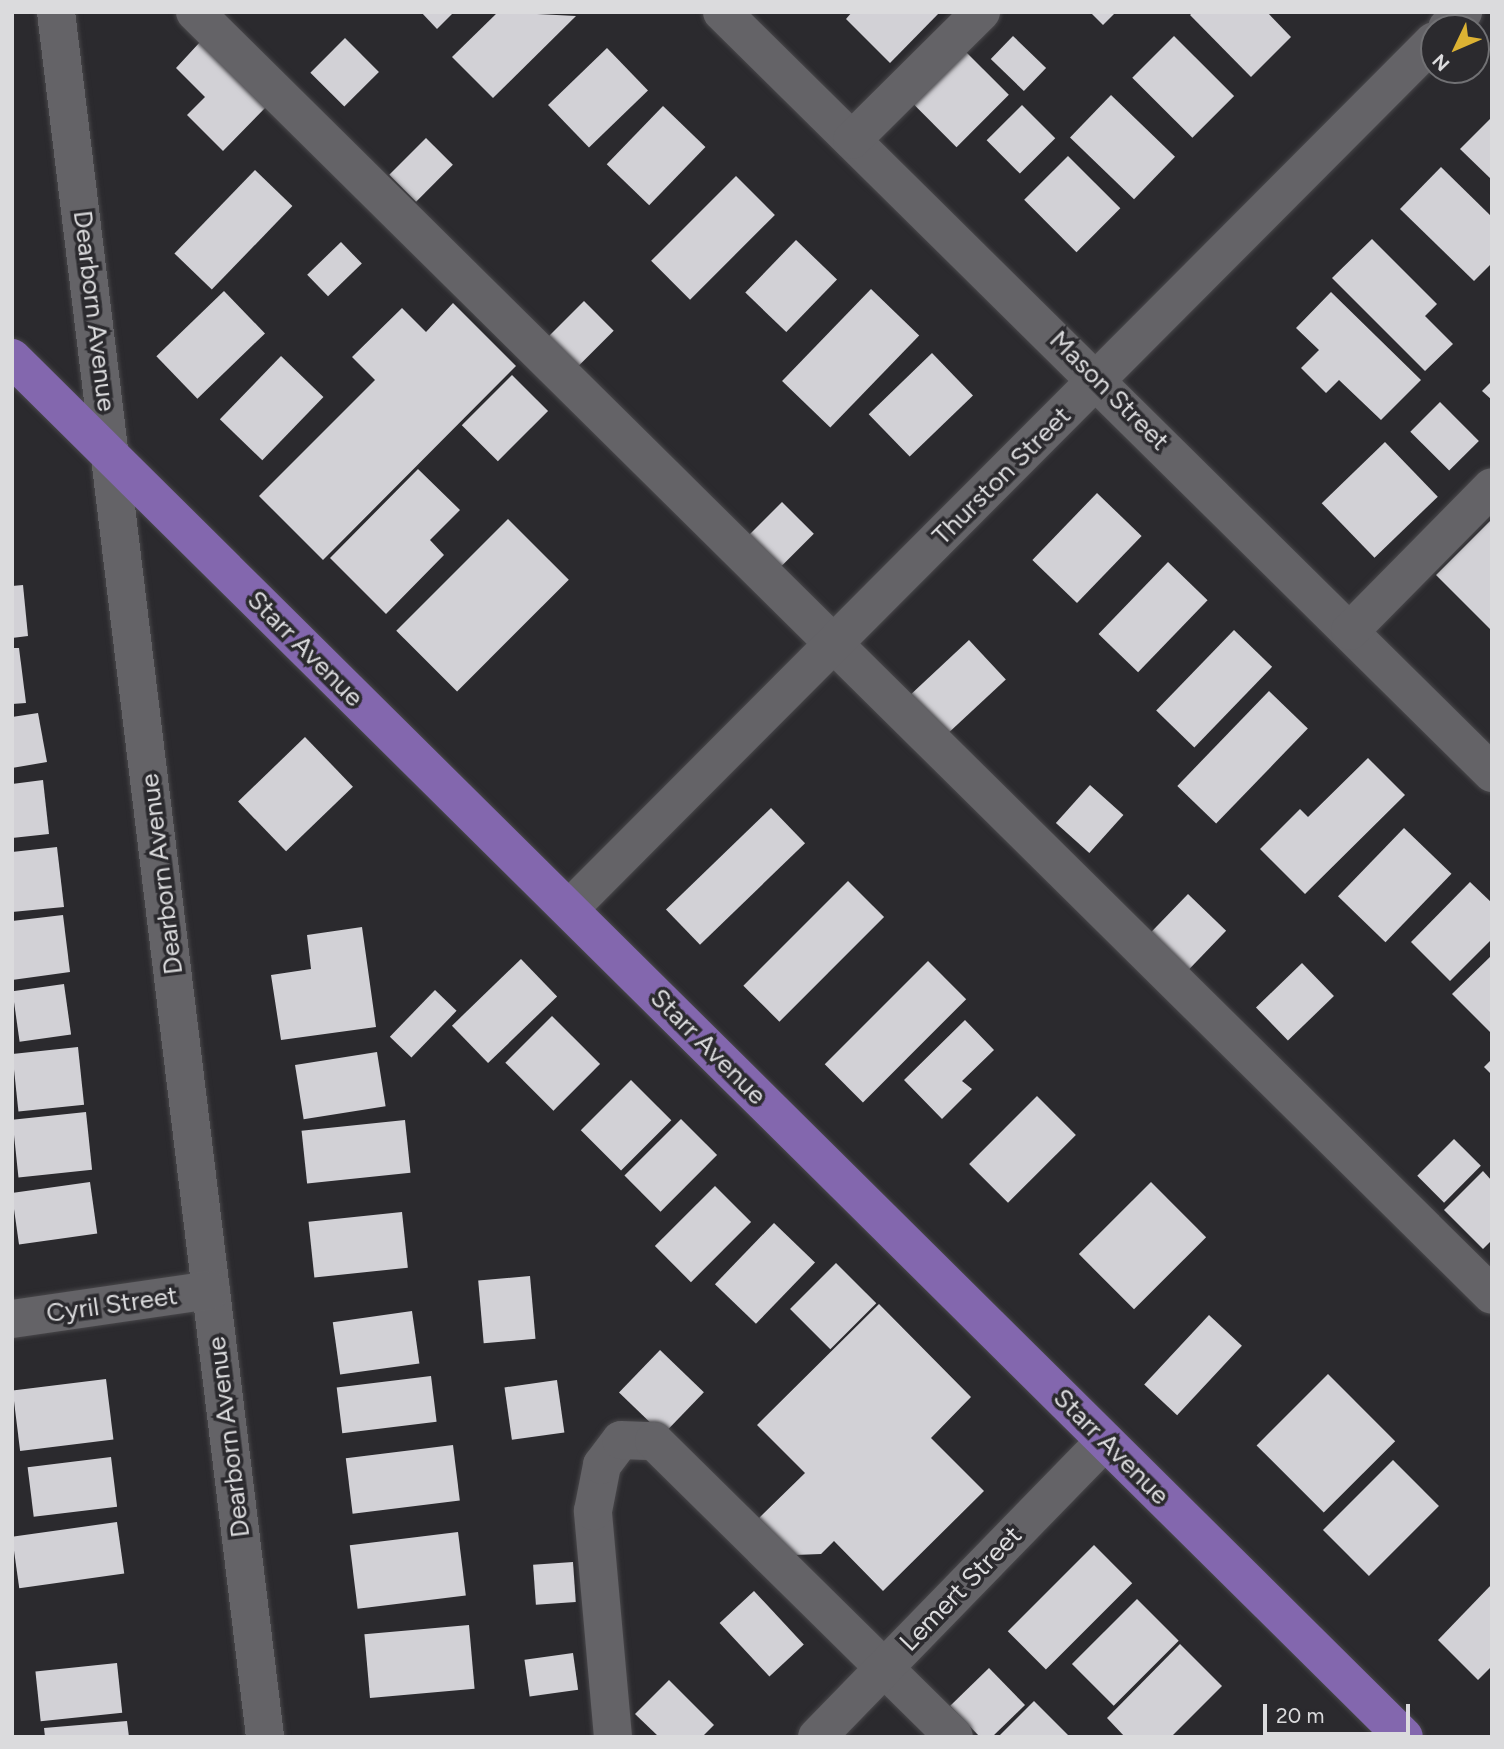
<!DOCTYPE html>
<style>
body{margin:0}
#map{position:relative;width:1504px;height:1749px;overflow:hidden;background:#2b2a2e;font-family:Figtree,sans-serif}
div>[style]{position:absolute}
.building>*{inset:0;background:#d2d1d6;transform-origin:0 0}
.roads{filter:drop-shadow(0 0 2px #48474a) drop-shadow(0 0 2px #48474a)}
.minor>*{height:38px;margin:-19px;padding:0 19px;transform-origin:19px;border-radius:19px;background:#646367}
.major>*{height:38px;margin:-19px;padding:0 19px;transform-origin:19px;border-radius:19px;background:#8367ae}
span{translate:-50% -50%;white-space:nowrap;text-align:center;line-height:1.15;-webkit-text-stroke:7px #2b2a2e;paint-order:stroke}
.street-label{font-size:26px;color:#dbdbdd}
.frame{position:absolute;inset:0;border:14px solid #dbdbdd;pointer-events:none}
.north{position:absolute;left:1420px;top:14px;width:70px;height:70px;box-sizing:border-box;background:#2b2a2e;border:2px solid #717174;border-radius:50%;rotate:226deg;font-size:19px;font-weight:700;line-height:28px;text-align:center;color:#dbdbdd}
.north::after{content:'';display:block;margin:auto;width:24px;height:32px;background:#dcb233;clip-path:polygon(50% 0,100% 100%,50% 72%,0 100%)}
.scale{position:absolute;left:1263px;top:1704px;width:147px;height:32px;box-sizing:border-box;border:4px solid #dbdbdd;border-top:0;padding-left:9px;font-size:21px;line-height:24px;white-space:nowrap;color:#dbdbdd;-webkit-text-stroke:5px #2b2a2e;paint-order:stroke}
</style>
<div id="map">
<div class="building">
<div style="clip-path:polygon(421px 12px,454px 12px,437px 29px)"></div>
<div style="clip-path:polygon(498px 12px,576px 16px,493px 98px,452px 57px)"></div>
<div style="clip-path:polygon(852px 12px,940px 12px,890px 63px,846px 19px)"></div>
<div style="clip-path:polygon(1090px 12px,1116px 12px,1103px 25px)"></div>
<div style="clip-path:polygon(1193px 12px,1267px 12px,1291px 37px,1251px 77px,1190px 15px)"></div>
<div style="left:1013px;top:36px;width:46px;height:32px;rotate:44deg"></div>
<div style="left:1174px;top:36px;width:85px;height:59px;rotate:45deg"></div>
<div style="left:345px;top:38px;width:48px;height:49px;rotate:45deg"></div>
<div style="clip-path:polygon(200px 42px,266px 107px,223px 151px,187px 115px,205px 97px,176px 68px)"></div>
<div style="left:607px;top:48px;width:59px;height:82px;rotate:46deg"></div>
<div style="left:965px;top:51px;width:62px;height:74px;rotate:45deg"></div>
<div style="left:1111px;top:95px;width:89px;height:59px;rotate:44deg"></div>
<div style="left:1022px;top:105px;width:47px;height:50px;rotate:45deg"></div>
<div style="left:663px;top:106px;width:59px;height:81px;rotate:44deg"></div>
<div style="clip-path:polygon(1492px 117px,1492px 180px,1460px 149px)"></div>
<div style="left:426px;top:138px;width:38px;height:52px;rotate:45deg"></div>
<div style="left:1068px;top:156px;width:74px;height:62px;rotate:45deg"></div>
<div style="clip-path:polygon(1441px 167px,1492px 217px,1492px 263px,1474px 281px,1400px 209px)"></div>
<div style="left:255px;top:170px;width:52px;height:116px;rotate:44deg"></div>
<div style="left:736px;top:176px;width:55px;height:120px;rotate:45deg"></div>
<div style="clip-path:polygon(1372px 239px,1437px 304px,1425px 316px,1453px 344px,1425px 371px,1332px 278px)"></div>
<div style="left:796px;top:240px;width:57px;height:73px;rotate:44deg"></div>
<div style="left:341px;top:242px;width:30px;height:47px;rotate:46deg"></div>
<div style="left:871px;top:289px;width:67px;height:128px;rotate:44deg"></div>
<div style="left:224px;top:291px;width:59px;height:94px;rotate:46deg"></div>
<div style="clip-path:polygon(1331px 292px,1421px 380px,1381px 420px,1339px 380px,1326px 393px,1301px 368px,1319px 350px,1296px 328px)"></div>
<div style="left:584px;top:301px;width:42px;height:52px;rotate:45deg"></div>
<div style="clip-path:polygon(453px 303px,516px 366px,323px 560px,259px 496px,375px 380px,352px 357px,402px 308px,426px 332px)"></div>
<div style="left:932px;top:353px;width:59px;height:88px;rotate:46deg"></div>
<div style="left:281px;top:356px;width:59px;height:88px;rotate:44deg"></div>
<div style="left:512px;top:375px;width:51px;height:71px;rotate:45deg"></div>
<div style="clip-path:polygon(1492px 381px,1492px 400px,1482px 391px)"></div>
<div style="left:1440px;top:402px;width:55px;height:42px;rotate:45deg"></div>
<div style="left:1385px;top:442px;width:76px;height:88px;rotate:46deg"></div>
<div style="clip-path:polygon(418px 469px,460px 510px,430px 540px,444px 555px,386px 614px,330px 558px)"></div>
<div style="left:1097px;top:493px;width:62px;height:93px;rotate:44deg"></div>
<div style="left:782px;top:502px;width:45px;height:47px;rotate:45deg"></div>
<div style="left:508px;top:519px;width:86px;height:158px;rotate:45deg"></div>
<div style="clip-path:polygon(1492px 519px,1492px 631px,1436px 575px)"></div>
<div style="left:1168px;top:562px;width:55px;height:100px;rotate:44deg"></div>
<div style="clip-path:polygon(23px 585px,28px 636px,12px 638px,12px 586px)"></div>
<div style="left:1234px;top:630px;width:53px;height:112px;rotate:44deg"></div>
<div style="left:969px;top:640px;width:54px;height:79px;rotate:47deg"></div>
<div style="clip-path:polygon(12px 648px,19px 648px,26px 703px,12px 704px)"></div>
<div style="left:1269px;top:691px;width:54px;height:132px;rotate:44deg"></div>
<div style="clip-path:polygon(38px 713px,47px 762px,12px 768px,12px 717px)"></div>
<div style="left:305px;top:737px;width:69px;height:93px;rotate:46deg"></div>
<div style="clip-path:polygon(1368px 758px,1405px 795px,1305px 894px,1260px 849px,1300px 809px,1308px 817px)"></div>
<div style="clip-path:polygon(43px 780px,49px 834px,12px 838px,12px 784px)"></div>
<div style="left:1090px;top:785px;width:45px;height:51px;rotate:42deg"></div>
<div style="left:771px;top:808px;width:49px;height:146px;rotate:46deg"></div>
<div style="left:1404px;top:828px;width:66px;height:95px;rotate:44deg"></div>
<div style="clip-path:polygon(57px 847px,64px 907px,12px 912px,12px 852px)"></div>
<div style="left:848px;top:881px;width:51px;height:148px;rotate:45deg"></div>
<div style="clip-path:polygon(1470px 882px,1492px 903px,1492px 939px,1450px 981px,1411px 942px)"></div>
<div style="left:1188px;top:894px;width:53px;height:55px;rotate:44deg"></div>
<div style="clip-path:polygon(63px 915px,70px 972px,12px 980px,12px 921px)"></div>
<div style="clip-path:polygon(362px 927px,376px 1027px,281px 1040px,271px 975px,311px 969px,307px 935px)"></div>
<div style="clip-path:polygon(1492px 955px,1492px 1034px,1452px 994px)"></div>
<div style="left:521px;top:959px;width:52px;height:96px;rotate:46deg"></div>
<div style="left:928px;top:961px;width:54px;height:146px;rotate:45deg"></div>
<div style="left:1302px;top:963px;width:46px;height:64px;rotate:46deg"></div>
<div style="left:64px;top:984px;width:51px;height:52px;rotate:82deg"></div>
<div style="left:435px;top:990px;width:30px;height:65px;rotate:44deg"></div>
<div style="left:552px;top:1016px;width:68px;height:66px;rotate:45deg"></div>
<div style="clip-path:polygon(965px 1020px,994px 1050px,962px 1081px,972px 1089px,942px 1119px,904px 1080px)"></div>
<div style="left:78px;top:1047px;width:58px;height:66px;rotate:84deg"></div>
<div style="left:377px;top:1052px;width:55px;height:83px;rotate:81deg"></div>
<div style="clip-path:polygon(1492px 1059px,1492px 1075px,1484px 1067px)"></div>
<div style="left:631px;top:1080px;width:57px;height:71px;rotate:45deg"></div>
<div style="left:1037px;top:1096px;width:55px;height:96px;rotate:45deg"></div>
<div style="left:86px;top:1112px;width:58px;height:74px;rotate:84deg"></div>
<div style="left:681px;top:1119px;width:51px;height:80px;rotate:45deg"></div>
<div style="left:405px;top:1120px;width:53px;height:104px;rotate:84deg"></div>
<div style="left:1454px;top:1139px;width:38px;height:52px;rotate:45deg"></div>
<div style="clip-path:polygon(1483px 1171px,1492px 1181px,1492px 1240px,1483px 1249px,1444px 1210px)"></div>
<div style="left:90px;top:1182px;width:52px;height:79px;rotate:82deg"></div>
<div style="left:1151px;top:1182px;width:78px;height:102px;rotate:45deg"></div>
<div style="left:715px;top:1186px;width:51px;height:85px;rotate:45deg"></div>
<div style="left:402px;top:1212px;width:56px;height:94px;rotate:84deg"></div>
<div style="left:774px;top:1223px;width:57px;height:85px;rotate:44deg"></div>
<div style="left:836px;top:1263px;width:57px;height:65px;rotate:45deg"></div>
<div style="left:530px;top:1276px;width:63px;height:52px;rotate:85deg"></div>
<div style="clip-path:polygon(879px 1304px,971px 1397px,931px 1438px,984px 1491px,883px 1591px,834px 1541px,821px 1554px,795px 1555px,759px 1518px,805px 1473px,757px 1425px)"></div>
<div style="left:412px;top:1311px;width:53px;height:80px;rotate:82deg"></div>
<div style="left:1209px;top:1315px;width:45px;height:95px;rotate:43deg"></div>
<div style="left:660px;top:1350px;width:61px;height:59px;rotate:44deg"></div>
<div style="left:1328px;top:1374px;width:95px;height:101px;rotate:45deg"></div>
<div style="left:431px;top:1376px;width:46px;height:95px;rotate:83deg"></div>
<div style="left:106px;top:1379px;width:61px;height:94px;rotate:83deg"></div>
<div style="left:557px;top:1380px;width:53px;height:53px;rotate:82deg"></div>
<div style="left:453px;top:1445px;width:56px;height:108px;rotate:83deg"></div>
<div style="left:111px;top:1457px;width:50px;height:84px;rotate:83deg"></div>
<div style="left:1393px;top:1460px;width:65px;height:99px;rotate:45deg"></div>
<div style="left:117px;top:1522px;width:52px;height:106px;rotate:82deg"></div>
<div style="left:458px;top:1532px;width:64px;height:109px;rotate:83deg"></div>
<div style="left:1094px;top:1545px;width:54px;height:122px;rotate:45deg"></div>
<div style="left:573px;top:1562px;width:40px;height:40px;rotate:86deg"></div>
<div style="clip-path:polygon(1492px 1584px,1492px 1666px,1478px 1680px,1438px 1640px)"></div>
<div style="left:754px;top:1591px;width:73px;height:47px;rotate:47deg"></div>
<div style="left:1137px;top:1599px;width:59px;height:92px;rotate:45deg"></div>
<div style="left:469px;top:1625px;width:64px;height:105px;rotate:85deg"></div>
<div style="clip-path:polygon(1180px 1644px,1222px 1686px,1171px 1737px,1125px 1737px,1107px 1718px)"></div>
<div style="left:573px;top:1653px;width:37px;height:49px;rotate:82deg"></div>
<div style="left:117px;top:1663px;width:50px;height:82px;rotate:84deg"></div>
<div style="clip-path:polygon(989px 1668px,1025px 1705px,992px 1737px,980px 1737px,950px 1706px)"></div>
<div style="clip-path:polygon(669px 1680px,714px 1725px,702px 1737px,659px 1737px,635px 1714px)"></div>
<div style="clip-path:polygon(1034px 1701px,1070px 1737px,998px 1737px)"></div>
<div style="clip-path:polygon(127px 1721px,129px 1737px,45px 1737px,44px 1728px)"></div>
</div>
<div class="roads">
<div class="minor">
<div style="left:56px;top:12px;width:1738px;rotate:83.09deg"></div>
<div style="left:195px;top:12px;width:1824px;rotate:44.69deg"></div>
<div style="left:722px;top:12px;width:1083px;rotate:44.66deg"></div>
<div style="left:1447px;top:28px;width:23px;rotate:-45deg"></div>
<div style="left:852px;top:140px;width:182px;rotate:-44.8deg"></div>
<div style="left:1350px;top:631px;width:202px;rotate:-45.4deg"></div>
<div style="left:569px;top:909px;width:1225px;rotate:-45.1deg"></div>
<div style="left:12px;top:1319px;width:201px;rotate:-8.3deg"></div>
<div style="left:613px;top:1737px;width:227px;rotate:-95.1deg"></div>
<div style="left:593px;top:1511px;width:47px;rotate:-78.9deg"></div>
<div style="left:602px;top:1465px;width:31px;rotate:-53deg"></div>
<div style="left:621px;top:1440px;width:33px;rotate:2deg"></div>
<div style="left:654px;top:1441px;width:421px;rotate:44.6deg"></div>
<div style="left:817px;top:1737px;width:413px;rotate:-45.8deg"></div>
</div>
<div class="major">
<div style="left:12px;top:358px;width:1959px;rotate:44.73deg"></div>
</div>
</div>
<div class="street-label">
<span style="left:94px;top:311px;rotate:83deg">Dearborn Avenue</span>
<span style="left:1109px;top:391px;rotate:45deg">Mason Street</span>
<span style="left:1002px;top:476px;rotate:-45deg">Thurston Street</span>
<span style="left:305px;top:649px;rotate:45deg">Starr Avenue</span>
<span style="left:162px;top:874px;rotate:-97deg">Dearborn Avenue</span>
<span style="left:708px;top:1047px;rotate:45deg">Starr Avenue</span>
<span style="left:112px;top:1305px;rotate:-8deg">Cyril Street</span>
<span style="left:229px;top:1437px;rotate:-97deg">Dearborn Avenue</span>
<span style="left:1111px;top:1447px;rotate:45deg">Starr Avenue</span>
<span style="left:961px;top:1589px;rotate:-46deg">Lemert Street</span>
</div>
<div class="frame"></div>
<div class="north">N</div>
<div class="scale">20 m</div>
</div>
